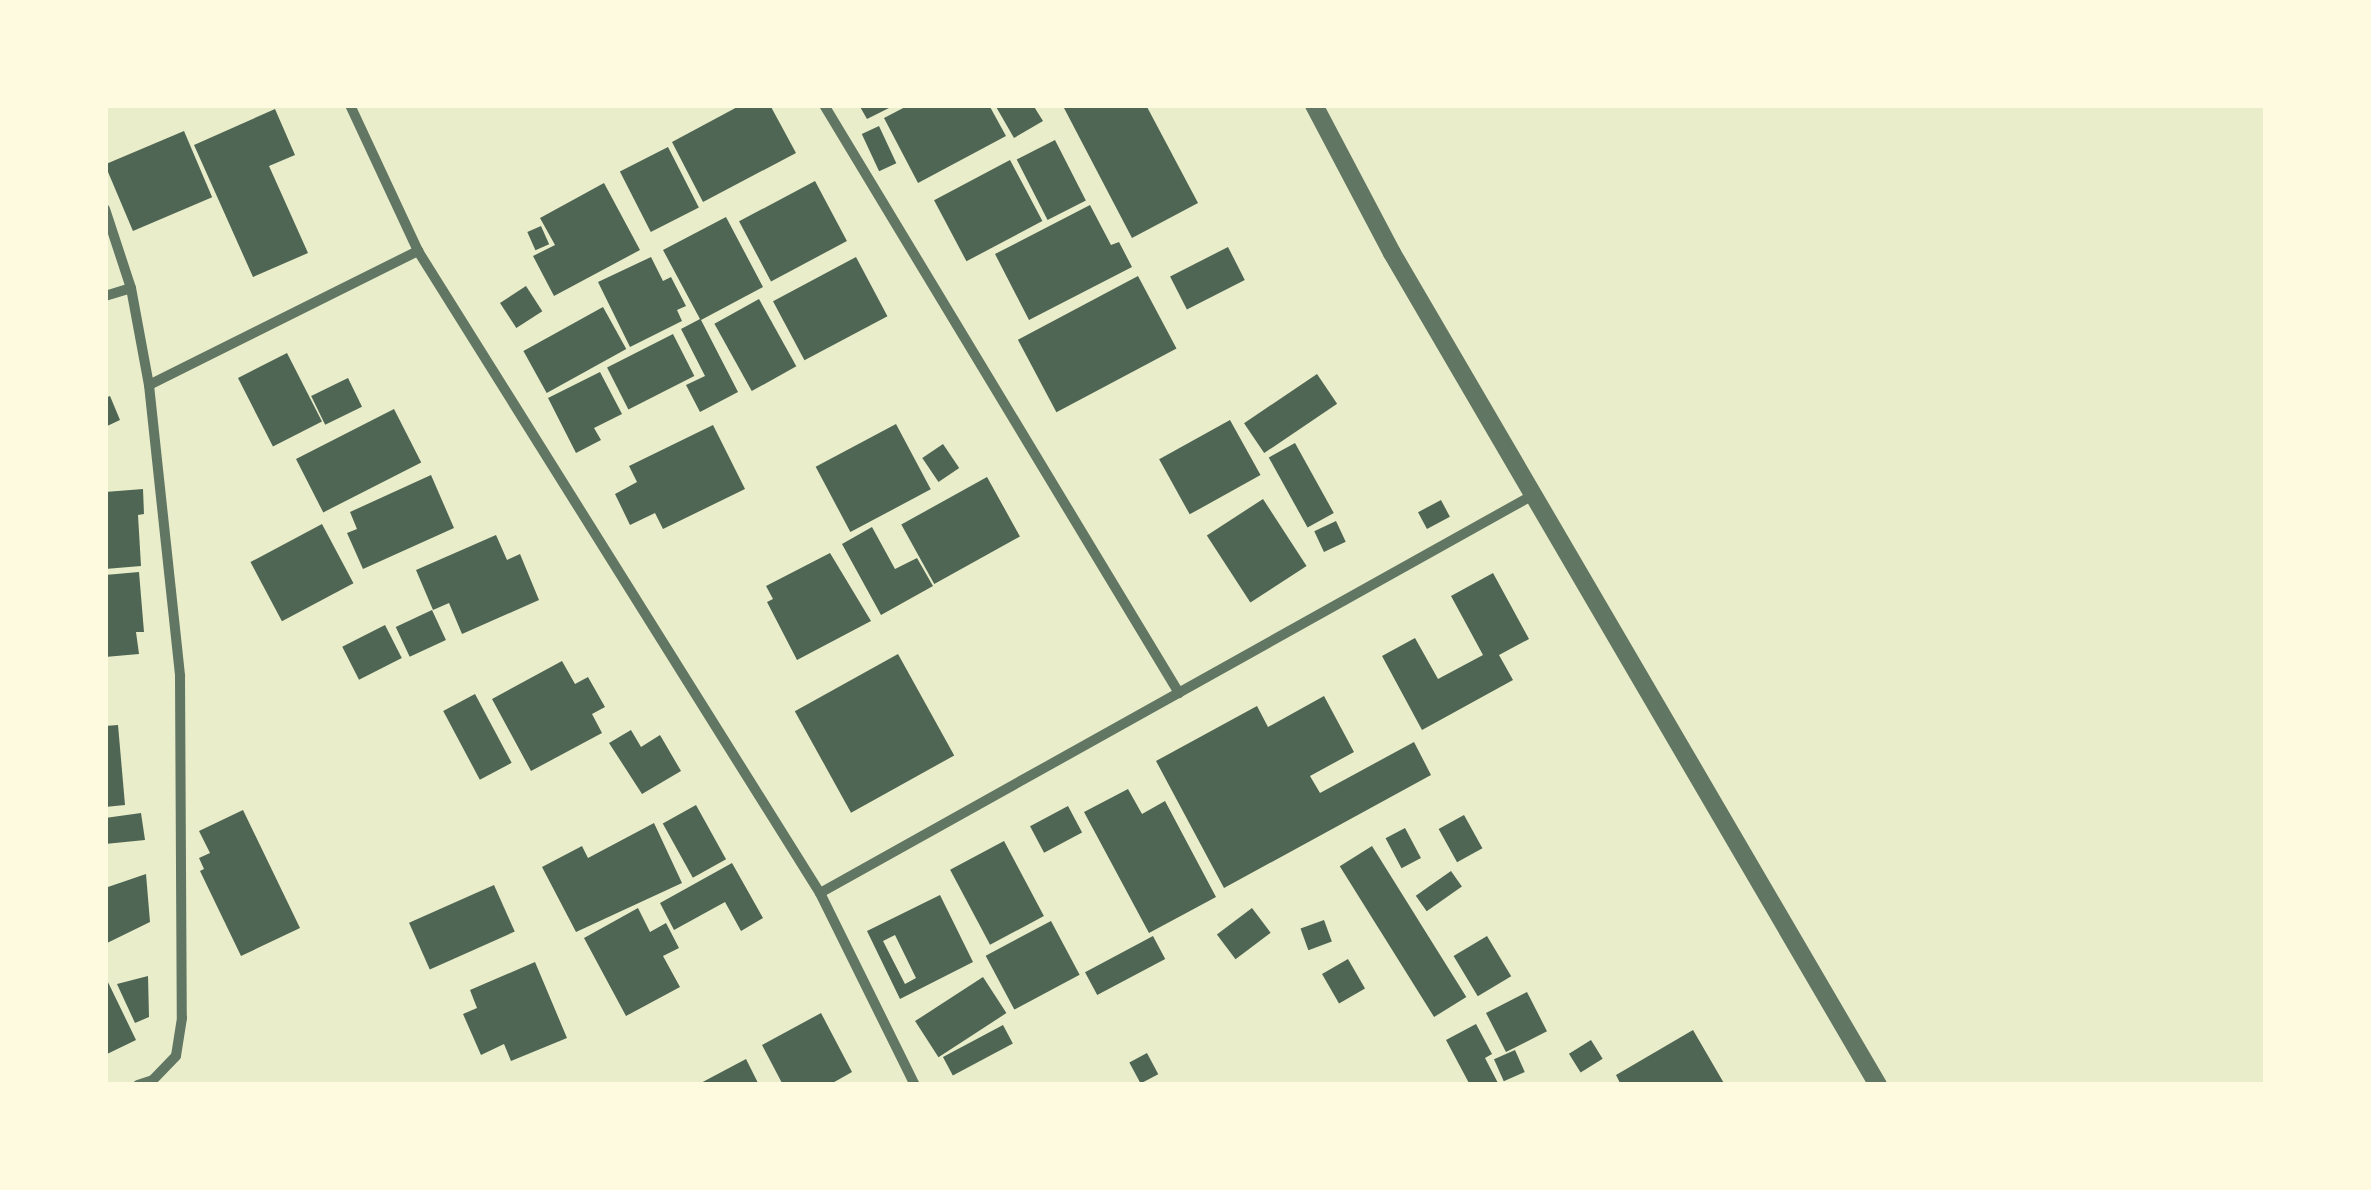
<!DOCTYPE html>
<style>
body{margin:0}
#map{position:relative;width:2371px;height:1190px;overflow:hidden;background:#e9edc9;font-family:"Fira Sans",sans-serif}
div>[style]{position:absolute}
.building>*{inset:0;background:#4f6655;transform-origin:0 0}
.minor>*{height:10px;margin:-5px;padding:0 5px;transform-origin:5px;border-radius:5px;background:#617663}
.tertiary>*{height:18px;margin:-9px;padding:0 9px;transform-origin:9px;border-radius:9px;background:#617663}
span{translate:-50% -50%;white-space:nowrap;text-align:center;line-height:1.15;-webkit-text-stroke:8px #fefae0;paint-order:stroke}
.frame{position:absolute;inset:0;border:108px solid #fefae0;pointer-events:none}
</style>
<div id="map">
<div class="building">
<div style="clip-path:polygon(741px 105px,770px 105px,796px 153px,703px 202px,672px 142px)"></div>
<div style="clip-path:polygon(859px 105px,895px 105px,867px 119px)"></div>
<div style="clip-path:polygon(909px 105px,989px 105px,1006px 136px,918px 183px,884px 118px)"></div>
<div style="clip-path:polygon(995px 105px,1033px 105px,1043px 121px,1014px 138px)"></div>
<div style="clip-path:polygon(1068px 105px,1146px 105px,1198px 203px,1132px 238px,1064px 108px)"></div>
<div style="clip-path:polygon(275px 109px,295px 155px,269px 166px,308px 253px,253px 277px,194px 145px)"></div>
<div style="left:879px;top:126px;width:41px;height:19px;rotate:65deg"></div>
<div style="left:184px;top:131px;width:72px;height:86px;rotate:67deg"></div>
<div style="left:1055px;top:140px;width:68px;height:43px;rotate:63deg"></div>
<div style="left:668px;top:147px;width:68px;height:54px;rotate:63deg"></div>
<div style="left:1010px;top:160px;width:69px;height:86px;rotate:62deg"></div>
<div style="left:815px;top:181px;width:68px;height:86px;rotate:62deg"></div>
<div style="clip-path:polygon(604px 183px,640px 250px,554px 296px,533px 256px,555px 245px,540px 218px)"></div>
<div style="clip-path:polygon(1090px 205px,1111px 245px,1119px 242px,1132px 267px,1029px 320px,995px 254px)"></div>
<div style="clip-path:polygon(726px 217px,763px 287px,701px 320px,738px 392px,700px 412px,686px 385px,705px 376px,681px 329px,700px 319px,663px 250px)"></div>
<div style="left:541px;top:226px;width:20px;height:15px;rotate:66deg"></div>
<div style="left:1228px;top:247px;width:37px;height:65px;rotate:63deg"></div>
<div style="clip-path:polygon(651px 257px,663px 281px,671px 277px,686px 306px,677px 310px,682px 321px,630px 347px,598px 282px)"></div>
<div style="left:856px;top:257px;width:67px;height:94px;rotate:62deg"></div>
<div style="left:1138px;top:276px;width:82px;height:136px;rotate:62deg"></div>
<div style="left:526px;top:286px;width:30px;height:31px;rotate:57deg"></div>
<div style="left:759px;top:299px;width:77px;height:51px;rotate:61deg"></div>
<div style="left:603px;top:307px;width:48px;height:91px;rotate:61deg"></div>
<div style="left:673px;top:334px;width:47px;height:74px;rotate:63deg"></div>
<div style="left:287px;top:353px;width:77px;height:55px;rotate:63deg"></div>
<div style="clip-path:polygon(600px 372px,622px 414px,594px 428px,601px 440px,576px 453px,548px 398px)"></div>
<div style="left:1317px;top:374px;width:36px;height:88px;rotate:56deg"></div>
<div style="left:348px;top:378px;width:32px;height:41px;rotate:64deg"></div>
<div style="clip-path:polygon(110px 396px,120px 420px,105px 427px,105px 398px)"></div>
<div style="left:394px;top:409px;width:60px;height:110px;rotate:63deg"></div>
<div style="left:1230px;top:420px;width:63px;height:81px;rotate:61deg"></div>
<div style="left:896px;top:424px;width:74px;height:91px;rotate:62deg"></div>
<div style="clip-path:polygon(713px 425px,745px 489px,663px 529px,655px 513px,630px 525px,615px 494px,637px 482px,629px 466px)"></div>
<div style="left:1295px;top:443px;width:80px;height:30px;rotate:61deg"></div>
<div style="left:943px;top:444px;width:29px;height:25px;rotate:56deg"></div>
<div style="clip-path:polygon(431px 475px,454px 528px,363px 569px,347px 533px,357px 529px,350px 512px)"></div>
<div style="left:987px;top:477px;width:68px;height:98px;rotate:61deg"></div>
<div style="clip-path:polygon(143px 489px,144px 514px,138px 515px,141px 566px,105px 569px,105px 492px)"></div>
<div style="left:1263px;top:499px;width:80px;height:67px;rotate:57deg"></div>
<div style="left:1441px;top:500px;width:19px;height:26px;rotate:62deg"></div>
<div style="left:1336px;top:521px;width:23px;height:24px;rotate:65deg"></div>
<div style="left:322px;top:524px;width:67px;height:81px;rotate:62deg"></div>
<div style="clip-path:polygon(872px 527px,895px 569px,917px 558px,933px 586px,881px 615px,842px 544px)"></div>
<div style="clip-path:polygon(496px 535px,507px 560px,520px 554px,539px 600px,462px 634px,449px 603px,433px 610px,416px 570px)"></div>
<div style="clip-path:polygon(830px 553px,871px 621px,797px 660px,767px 602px,773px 599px,766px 586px)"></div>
<div style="clip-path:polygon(139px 572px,144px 632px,136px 632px,139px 654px,105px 657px,105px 575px)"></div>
<div style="clip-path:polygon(1493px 573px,1529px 639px,1499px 655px,1513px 680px,1422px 730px,1382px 656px,1415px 638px,1438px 679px,1483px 655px,1451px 596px)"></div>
<div style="left:432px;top:610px;width:33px;height:40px;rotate:65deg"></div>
<div style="left:385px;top:625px;width:37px;height:48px;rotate:63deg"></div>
<div style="left:898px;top:654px;width:116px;height:118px;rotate:61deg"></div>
<div style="clip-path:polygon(562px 661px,575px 684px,588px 677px,605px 707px,592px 714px,602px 733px,531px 771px,492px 699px)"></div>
<div style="left:475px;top:694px;width:78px;height:36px;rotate:62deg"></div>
<div style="clip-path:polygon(1324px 696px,1354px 752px,1310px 776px,1320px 793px,1414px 742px,1431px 775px,1224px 888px,1156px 761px,1257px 706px,1268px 727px)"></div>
<div style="clip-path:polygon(118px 725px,125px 805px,105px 807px,105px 726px)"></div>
<div style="clip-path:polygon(631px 730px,641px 747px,660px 735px,681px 771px,642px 794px,609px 743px)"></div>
<div style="clip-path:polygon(1128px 789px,1142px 814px,1165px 801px,1216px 897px,1149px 933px,1084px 812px)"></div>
<div style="left:696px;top:805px;width:62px;height:38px;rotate:61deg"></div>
<div style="left:1068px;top:806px;width:30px;height:43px;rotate:62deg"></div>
<div style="clip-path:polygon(243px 810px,300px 928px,241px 956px,200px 871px,204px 869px,199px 858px,210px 853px,199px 831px)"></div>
<div style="clip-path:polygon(141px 813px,145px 840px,105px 844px,105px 818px)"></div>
<div style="left:1464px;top:815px;width:38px;height:29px;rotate:61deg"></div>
<div style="clip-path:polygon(654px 823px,682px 883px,576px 932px,542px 867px,582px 846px,588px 858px)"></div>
<div style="left:1405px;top:828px;width:34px;height:22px;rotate:62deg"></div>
<div style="left:1004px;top:841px;width:85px;height:61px;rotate:62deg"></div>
<div style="left:1372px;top:846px;width:178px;height:38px;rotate:58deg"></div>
<div style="clip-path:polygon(732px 863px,763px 918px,741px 931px,725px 902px,674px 930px,660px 903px)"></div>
<div style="left:1451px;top:871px;width:19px;height:43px;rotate:55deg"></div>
<div style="clip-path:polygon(146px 874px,150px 922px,105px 944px,105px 888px)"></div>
<div style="left:494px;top:885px;width:51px;height:93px;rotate:66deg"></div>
<div style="clip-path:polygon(evenodd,940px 895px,973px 962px,900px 999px,867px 931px,940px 895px,895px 935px,916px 978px,905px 984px,883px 941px,895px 935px)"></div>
<div style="clip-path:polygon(638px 908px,650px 932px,666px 923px,679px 948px,663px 956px,680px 987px,626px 1016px,584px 938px)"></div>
<div style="left:1252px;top:908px;width:31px;height:44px;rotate:53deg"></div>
<div style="left:1324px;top:920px;width:23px;height:25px;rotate:70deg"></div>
<div style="left:1051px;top:921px;width:61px;height:74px;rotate:62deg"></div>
<div style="left:1153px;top:936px;width:26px;height:77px;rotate:62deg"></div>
<div style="left:1487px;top:936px;width:47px;height:39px;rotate:59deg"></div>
<div style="left:1348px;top:959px;width:34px;height:30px;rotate:60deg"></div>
<div style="clip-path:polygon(535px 962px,567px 1038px,511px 1061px,504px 1044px,481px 1055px,463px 1014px,477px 1008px,470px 990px)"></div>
<div style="clip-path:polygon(105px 976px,136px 1040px,105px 1055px)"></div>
<div style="clip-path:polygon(148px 976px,149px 1017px,135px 1023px,117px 984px)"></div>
<div style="left:983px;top:977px;width:43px;height:81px;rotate:57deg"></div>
<div style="left:1527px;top:992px;width:44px;height:46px;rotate:63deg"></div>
<div style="clip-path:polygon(821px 1013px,852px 1072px,829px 1085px,783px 1085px,762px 1045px)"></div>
<div style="clip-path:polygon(1476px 1024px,1492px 1054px,1485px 1058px,1499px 1085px,1470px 1085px,1446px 1040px)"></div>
<div style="left:1003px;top:1025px;width:21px;height:68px;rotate:62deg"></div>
<div style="clip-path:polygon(1693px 1030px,1725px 1085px,1621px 1085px,1616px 1075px)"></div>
<div style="left:1591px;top:1040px;width:22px;height:26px;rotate:58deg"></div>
<div style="left:1515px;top:1050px;width:24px;height:23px;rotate:66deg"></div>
<div style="left:1147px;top:1053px;width:24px;height:20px;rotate:62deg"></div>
<div style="clip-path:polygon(746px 1059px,759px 1085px,697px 1085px)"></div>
</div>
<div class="minor">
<div style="left:350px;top:105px;width:161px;rotate:65deg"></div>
<div style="left:418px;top:251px;width:757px;rotate:57.95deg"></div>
<div style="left:820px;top:893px;width:214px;rotate:63.7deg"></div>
<div style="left:824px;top:105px;width:687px;rotate:58.88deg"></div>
<div style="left:105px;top:209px;width:83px;rotate:71.8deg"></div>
<div style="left:131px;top:288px;width:99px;rotate:79.5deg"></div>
<div style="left:149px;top:385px;width:293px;rotate:83.9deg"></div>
<div style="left:180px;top:676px;width:342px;rotate:89.7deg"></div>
<div style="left:182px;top:1018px;width:38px;rotate:99deg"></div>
<div style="left:176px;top:1056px;width:33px;rotate:134deg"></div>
<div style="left:153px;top:1080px;width:16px;rotate:162deg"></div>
<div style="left:105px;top:296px;width:27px;rotate:-17deg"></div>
<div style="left:149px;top:385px;width:301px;rotate:-26.5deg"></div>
<div style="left:820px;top:893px;width:817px;rotate:-29.17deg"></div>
</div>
<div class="tertiary">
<div style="left:1314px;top:105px;width:167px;rotate:62.2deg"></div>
<div style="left:1392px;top:253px;width:964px;rotate:59.71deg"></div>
</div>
<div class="frame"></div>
</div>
